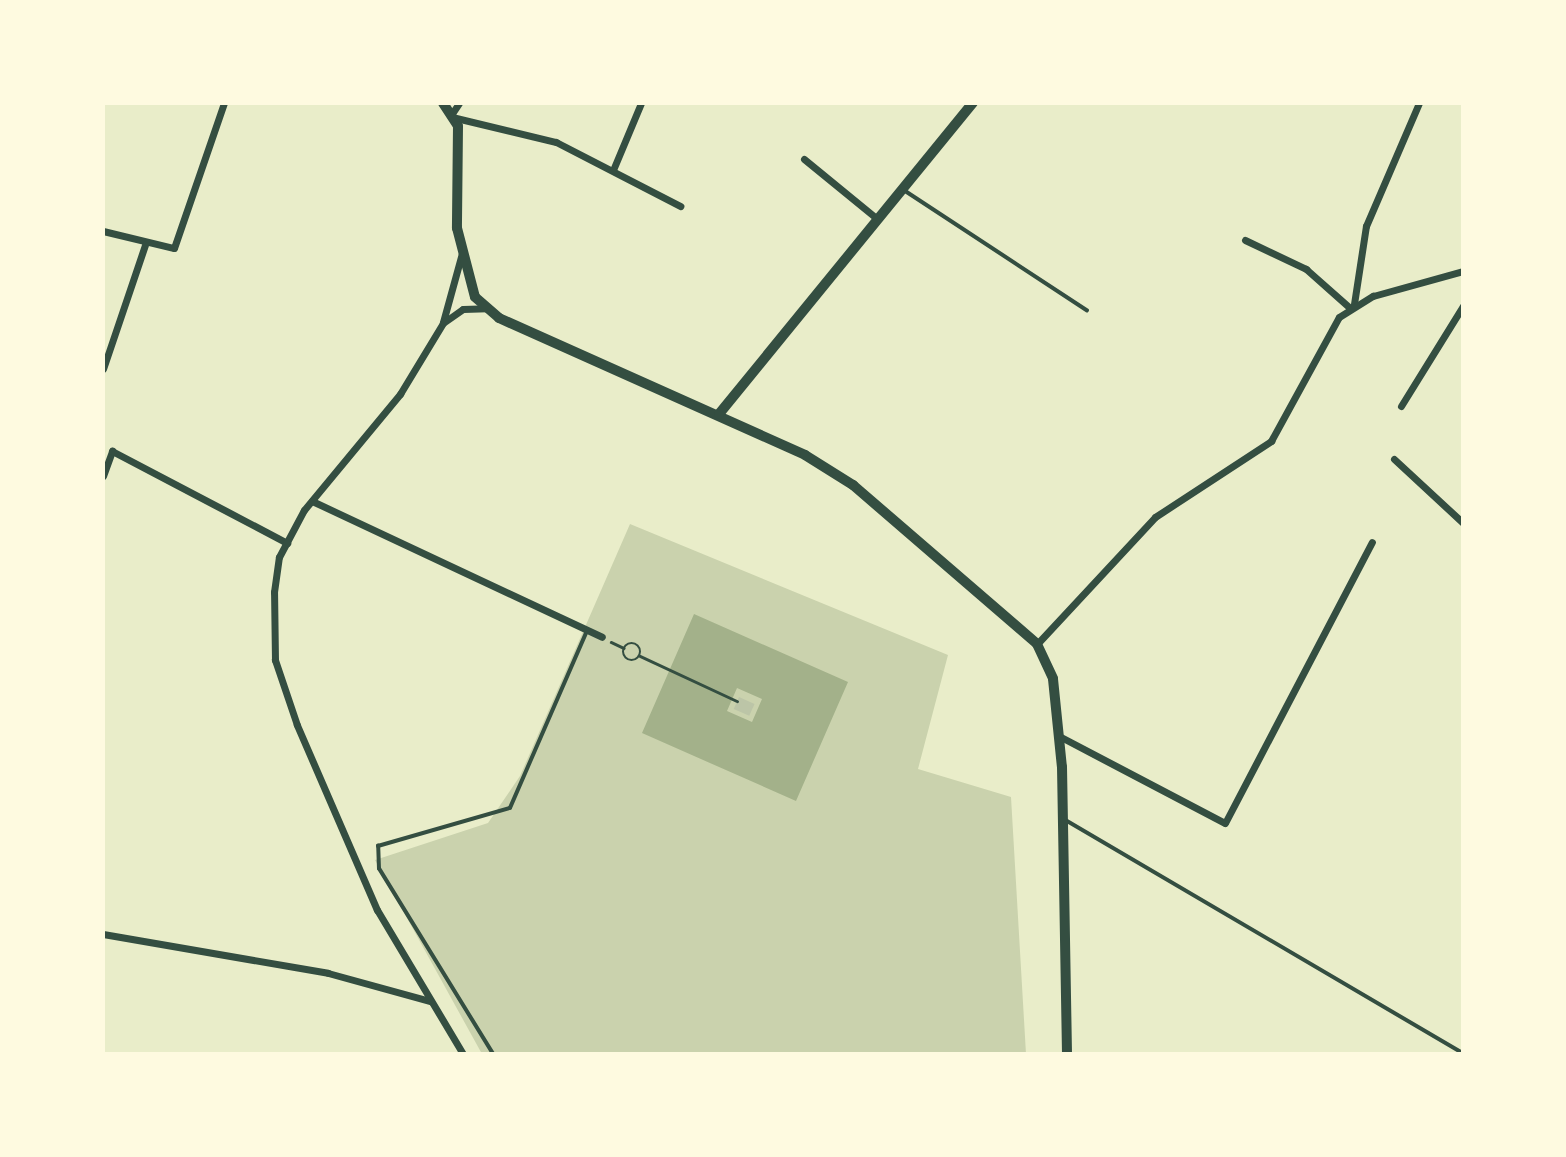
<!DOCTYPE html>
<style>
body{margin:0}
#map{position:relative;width:1566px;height:1157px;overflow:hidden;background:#e9edc9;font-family:Rubik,sans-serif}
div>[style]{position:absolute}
.green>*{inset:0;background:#cad2ad}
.water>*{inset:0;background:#a3b18a}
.building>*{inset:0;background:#bcc5a7;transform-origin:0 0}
.path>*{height:2.5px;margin:-1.25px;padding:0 1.25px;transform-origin:1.25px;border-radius:1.25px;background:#344e41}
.path>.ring{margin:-1.25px;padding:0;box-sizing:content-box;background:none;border:2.5px solid #344e41;border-radius:50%}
.service>*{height:3.5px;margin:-1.75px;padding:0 1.75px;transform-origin:1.75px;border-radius:1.75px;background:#344e41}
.minor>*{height:7px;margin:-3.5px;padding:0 3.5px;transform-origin:3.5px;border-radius:3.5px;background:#344e41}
.tertiary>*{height:10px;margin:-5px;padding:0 5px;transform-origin:5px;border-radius:5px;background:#344e41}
span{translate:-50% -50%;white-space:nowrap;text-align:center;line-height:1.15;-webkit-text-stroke:7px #fefae0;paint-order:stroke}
.frame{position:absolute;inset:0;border:105px solid #fefae0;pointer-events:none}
</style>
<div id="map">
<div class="green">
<div style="clip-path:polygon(630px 524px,948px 655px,918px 769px,1011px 797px,1026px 1054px,482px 1054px,375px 860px,488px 823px,520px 776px)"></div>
</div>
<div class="water">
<div style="clip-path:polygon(evenodd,694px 614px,848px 682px,796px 801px,642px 733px,694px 614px,737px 688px,762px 699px,752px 722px,727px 711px,737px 688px)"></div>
</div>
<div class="building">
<div style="left:739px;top:697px;width:17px;height:13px;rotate:24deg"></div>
</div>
<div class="path">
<div style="left:611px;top:642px;width:14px;rotate:25deg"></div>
<div class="ring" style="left:623px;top:643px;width:15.5px;height:15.5px"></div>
<div style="left:640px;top:656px;width:107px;rotate:24.9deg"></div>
</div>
<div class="service">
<div style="left:904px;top:190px;width:219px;rotate:33.3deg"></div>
<div style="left:1064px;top:819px;width:463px;rotate:30.4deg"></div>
<div style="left:493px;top:1054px;width:217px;rotate:-121.6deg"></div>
<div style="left:379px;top:869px;width:23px;rotate:-92deg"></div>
<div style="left:378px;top:846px;width:137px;rotate:-16.1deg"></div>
<div style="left:510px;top:808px;width:193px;rotate:-66.5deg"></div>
</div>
<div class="minor">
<div style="left:453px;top:112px;width:11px;rotate:-56deg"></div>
<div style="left:456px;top:118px;width:103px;rotate:13.5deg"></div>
<div style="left:556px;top:142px;width:140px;rotate:27.3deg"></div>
<div style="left:804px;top:159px;width:93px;rotate:39.3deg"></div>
<div style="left:613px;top:170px;width:73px;rotate:-67.3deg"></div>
<div style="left:103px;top:231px;width:73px;rotate:13.5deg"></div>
<div style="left:174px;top:248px;width:153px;rotate:-71deg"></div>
<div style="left:1245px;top:240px;width:68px;rotate:25.4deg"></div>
<div style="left:1306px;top:269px;width:59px;rotate:41.6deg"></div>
<div style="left:1354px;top:304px;width:79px;rotate:-81.3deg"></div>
<div style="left:1366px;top:226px;width:134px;rotate:-66.7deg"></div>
<div style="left:443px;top:322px;width:72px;rotate:-74.6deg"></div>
<div style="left:103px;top:369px;width:131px;rotate:-71.3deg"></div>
<div style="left:1401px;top:406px;width:118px;rotate:-58.2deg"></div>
<div style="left:1394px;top:459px;width:94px;rotate:42.8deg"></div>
<div style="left:103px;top:476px;width:27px;rotate:-70deg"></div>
<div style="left:112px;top:451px;width:198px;rotate:27.7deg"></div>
<div style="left:312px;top:501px;width:320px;rotate:25.1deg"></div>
<div style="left:1037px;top:644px;width:173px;rotate:-47.1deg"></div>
<div style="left:1155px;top:517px;width:139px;rotate:-33.2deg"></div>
<div style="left:1271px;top:441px;width:141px;rotate:-61.3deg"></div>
<div style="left:1339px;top:317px;width:40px;rotate:-32deg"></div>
<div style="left:1373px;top:296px;width:93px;rotate:-15.5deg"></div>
<div style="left:1059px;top:736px;width:187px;rotate:27.7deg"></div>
<div style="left:1225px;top:823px;width:317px;rotate:-62.4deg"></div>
<div style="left:103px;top:934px;width:228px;rotate:9.8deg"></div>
<div style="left:328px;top:973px;width:106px;rotate:15.4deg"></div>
<div style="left:463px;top:1054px;width:168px;rotate:-120.8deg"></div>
<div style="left:377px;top:910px;width:202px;rotate:-113.4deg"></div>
<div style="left:297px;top:725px;width:69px;rotate:-108.7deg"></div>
<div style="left:275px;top:660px;width:68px;rotate:-90.8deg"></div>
<div style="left:274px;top:592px;width:35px;rotate:-82deg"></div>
<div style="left:279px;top:557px;width:53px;rotate:-62deg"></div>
<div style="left:304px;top:510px;width:151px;rotate:-50.4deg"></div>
<div style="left:400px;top:394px;width:83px;rotate:-58.8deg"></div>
<div style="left:443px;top:323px;width:24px;rotate:-35deg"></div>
<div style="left:463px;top:309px;width:24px;rotate:-2deg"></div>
</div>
<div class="tertiary">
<div style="left:443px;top:103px;width:27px;rotate:57deg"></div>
<div style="left:458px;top:126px;width:102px;rotate:90.6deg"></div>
<div style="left:457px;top:228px;width:71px;rotate:75.4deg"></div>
<div style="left:475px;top:297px;width:32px;rotate:41deg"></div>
<div style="left:499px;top:318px;width:335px;rotate:24.1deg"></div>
<div style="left:805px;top:455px;width:57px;rotate:32deg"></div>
<div style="left:853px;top:485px;width:243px;rotate:40.8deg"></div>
<div style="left:1037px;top:644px;width:38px;rotate:65deg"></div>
<div style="left:1053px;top:679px;width:88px;rotate:84.2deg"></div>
<div style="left:1062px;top:767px;width:287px;rotate:89deg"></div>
<div style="left:719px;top:414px;width:402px;rotate:-50.8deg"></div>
</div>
<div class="frame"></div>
</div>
